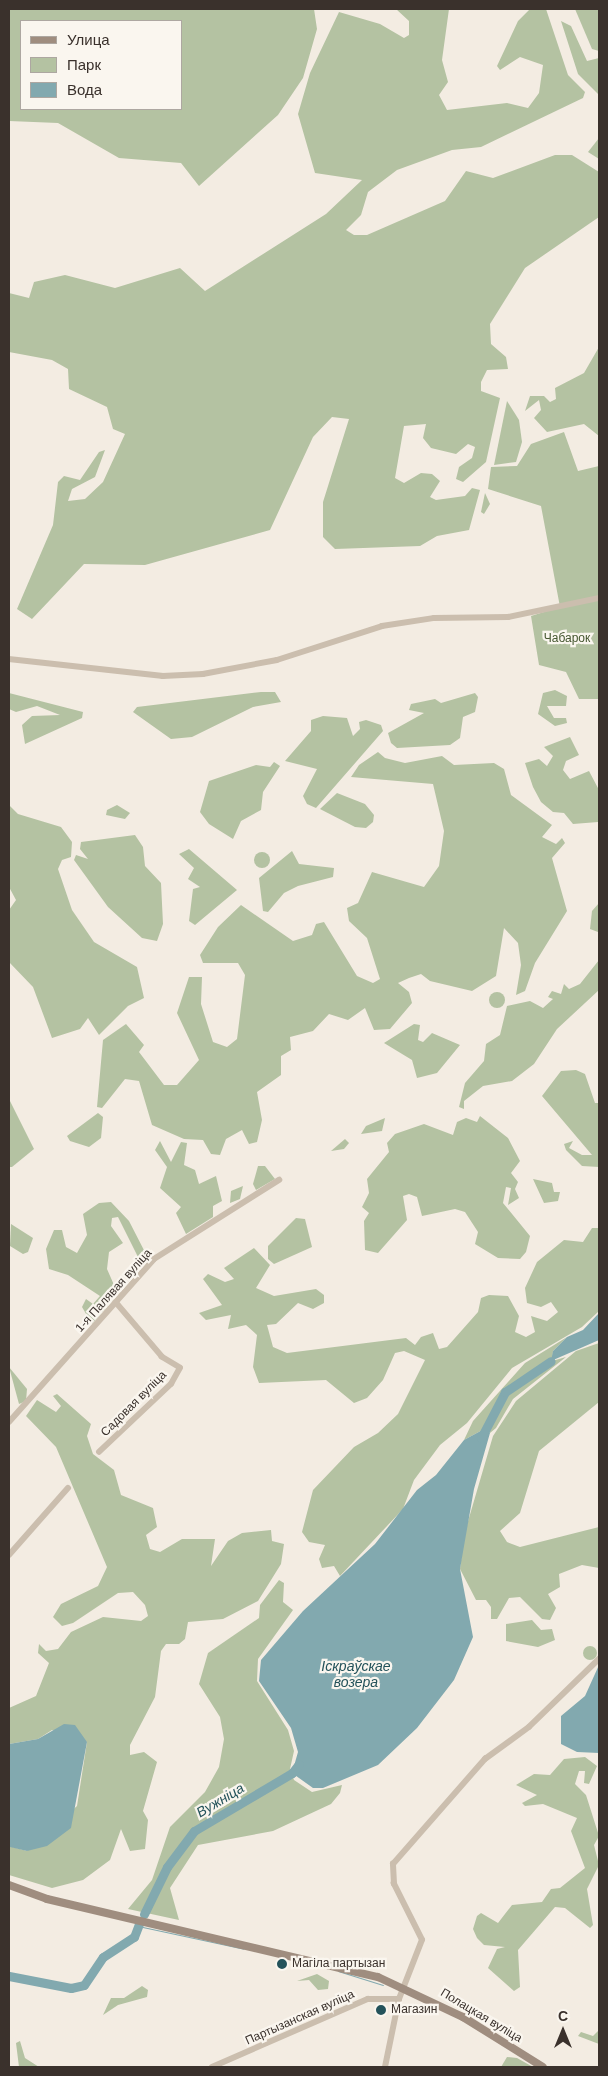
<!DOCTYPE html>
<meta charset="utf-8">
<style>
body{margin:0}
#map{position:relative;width:608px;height:2076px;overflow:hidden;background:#f3ece2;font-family:Helvetica,sans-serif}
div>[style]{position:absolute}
.green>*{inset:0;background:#b4c2a2}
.round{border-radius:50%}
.water>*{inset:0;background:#82a9af}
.stream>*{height:1px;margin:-0.5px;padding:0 0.5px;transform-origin:0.5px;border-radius:0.5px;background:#82a9af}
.river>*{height:9px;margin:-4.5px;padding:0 4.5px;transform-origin:4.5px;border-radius:4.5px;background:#82a9af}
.minor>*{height:5.5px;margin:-2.75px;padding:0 2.75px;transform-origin:2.75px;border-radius:2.75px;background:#cbbeae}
.secondary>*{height:8px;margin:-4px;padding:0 4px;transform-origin:4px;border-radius:4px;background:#9f8d7f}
.dots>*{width:14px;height:14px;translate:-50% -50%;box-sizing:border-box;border:2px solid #faf6ef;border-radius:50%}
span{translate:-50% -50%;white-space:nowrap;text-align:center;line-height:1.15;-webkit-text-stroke:4.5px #faf6ef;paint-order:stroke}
.park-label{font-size:12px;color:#465731}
.street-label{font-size:12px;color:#3a312c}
.poi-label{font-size:12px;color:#3a312c}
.left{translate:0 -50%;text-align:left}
.water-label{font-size:14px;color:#23525a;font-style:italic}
.frame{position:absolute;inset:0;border:10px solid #3a312c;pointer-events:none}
.legend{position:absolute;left:20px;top:20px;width:162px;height:90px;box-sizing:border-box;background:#faf6ef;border:1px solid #ada7a1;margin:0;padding:6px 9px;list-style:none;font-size:15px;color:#3a312c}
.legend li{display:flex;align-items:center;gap:10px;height:25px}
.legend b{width:25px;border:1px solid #ada7a1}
.north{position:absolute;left:538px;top:2006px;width:50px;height:50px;-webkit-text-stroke:4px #faf6ef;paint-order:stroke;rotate:0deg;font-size:14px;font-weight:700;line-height:20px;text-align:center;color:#3a312c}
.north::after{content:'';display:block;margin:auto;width:18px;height:22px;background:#3a312c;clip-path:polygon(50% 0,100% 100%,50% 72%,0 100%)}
</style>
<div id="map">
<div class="green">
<div style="clip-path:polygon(evenodd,9px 9px,314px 9px,317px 29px,303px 78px,278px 115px,199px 186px,181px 163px,119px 158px,58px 123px,9px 121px,9px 9px,21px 21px,181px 21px,181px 109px,21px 109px,21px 21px)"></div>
<div style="clip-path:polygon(396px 9px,449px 9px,442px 60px,448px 82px,439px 95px,447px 110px,507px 103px,528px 108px,539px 93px,543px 65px,520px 57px,500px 70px,497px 66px,518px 21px,530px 9px,546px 9px,568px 75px,585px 92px,583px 98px,481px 147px,452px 150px,397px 170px,368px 192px,361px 215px,346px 230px,354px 235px,367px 235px,445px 201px,466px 171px,493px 178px,555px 155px,572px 155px,599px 172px,599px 217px,525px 268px,490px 324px,491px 344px,506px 357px,508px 369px,487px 370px,481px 382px,481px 391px,500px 398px,486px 462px,463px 482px,456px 479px,459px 467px,472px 458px,475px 447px,468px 444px,456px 454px,431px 448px,423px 438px,426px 424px,404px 426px,395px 478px,404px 483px,421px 473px,432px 474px,440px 481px,430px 497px,436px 500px,465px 496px,472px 488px,480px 490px,469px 530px,437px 536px,420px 546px,335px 549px,323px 537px,323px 502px,349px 419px,332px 417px,313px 437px,270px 530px,145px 565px,84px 564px,32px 619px,17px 609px,53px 525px,58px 482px,64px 476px,80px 480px,99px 452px,105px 450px,95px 477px,72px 489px,68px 501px,85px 499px,103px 482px,125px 434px,113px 429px,107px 407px,69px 389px,68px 369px,52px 360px,9px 352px,9px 293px,29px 298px,34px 282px,65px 275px,115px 288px,180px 268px,205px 291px,326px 214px,362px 180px,315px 173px,298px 114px,310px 73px,339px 12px,380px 24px,404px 38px,409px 35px,409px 21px)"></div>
<div style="clip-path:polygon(575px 9px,599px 9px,599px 51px,592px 49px)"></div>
<div style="clip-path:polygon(561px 21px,571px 26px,587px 61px,599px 58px,599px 95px,578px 74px)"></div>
<div style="clip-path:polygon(599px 138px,599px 159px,588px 152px)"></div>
<div style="clip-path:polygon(599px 347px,599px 436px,584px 424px,547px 432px,534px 418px,541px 410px,539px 400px,525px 411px,530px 396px,544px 396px,550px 402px,556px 399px,555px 388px,584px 373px)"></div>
<div style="clip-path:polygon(507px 401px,519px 420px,522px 442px,516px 462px,494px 465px)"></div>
<div style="clip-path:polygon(564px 432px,578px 471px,599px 466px,599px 699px,579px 699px,566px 672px,539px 665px,531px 616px,560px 607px,541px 506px,488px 489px,491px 467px,517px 466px,531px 444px)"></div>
<div style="clip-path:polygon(485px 493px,490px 504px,484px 514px,481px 512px)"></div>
<div style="clip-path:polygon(555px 690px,567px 696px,566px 706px,547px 706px,554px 718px,566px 718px,567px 723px,555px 726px,538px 714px,543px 693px)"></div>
<div style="clip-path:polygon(261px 692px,275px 692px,281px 702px,253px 707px,192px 737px,171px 739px,133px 712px,137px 707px)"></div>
<div style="clip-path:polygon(9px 693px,83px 712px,82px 718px,25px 744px,22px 725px,32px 716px,60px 715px,37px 706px,16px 712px,9px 709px)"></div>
<div style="clip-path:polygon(475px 693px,478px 697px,475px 712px,463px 717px,460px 738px,450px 745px,397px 748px,391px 743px,388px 733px,424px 713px,409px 710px,411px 704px,435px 699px,441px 703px)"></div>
<div style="clip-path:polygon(323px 716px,347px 718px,353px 736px,360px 729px,359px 722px,366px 720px,381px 725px,383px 731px,316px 808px,307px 804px,303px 796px,317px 769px,285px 761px,311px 731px,311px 720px)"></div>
<div style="clip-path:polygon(570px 737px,579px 755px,566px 761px,563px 770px,570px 779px,589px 771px,599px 790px,598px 822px,573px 824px,564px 813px,553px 812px,541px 802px,533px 787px,525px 763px,539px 759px,547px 766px,553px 756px,544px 747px)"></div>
<div style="clip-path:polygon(378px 752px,385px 758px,405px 763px,442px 756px,454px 765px,494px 763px,504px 769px,511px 795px,552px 825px,542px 837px,556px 844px,562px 838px,565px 843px,552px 858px,567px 911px,535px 963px,525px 991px,516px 995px,521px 965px,518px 943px,504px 928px,496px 976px,472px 991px,430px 981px,421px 974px,409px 978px,398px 983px,409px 992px,412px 1003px,390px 1029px,374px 1030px,365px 1008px,348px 1020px,329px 1014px,313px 1031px,290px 1037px,291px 1050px,281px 1056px,281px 1075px,257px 1092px,262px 1120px,257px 1142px,249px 1144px,242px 1130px,226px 1139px,220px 1155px,211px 1154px,203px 1140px,184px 1139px,152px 1125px,139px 1081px,125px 1079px,102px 1108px,97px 1107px,103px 1040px,126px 1024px,144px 1045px,139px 1052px,164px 1085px,177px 1085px,199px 1060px,177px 1013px,189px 977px,202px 977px,201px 1004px,213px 1042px,227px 1047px,237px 1039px,245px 975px,238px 963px,203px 963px,200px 955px,218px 927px,241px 905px,293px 941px,312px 935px,316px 924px,324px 922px,357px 976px,373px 983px,380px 979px,367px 938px,349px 921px,347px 908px,358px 903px,372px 872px,424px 887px,439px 866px,444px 831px,433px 784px,351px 777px,359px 765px)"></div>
<div style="clip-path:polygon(274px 762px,280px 766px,263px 792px,261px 810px,241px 821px,233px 839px,209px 824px,200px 812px,209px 781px,256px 765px,270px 767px)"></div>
<div style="clip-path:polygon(337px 793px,365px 804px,374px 815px,373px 822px,366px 828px,355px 827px,320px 809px)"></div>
<div style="clip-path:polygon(9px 805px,18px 814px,61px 827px,72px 842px,71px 857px,62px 860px,58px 869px,72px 910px,94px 942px,137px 967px,144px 998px,128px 1006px,99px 1035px,88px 1018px,80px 1029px,52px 1038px,33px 987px,9px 962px,9px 910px,16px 900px,9px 887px)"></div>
<div style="clip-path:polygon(117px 805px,130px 813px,125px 819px,106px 815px,107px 810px)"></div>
<div style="clip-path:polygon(135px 835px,143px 847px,145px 866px,161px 883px,163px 924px,157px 941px,142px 938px,108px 907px,74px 860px,76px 855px,88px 859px,80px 849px,81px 842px)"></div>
<div style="clip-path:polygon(189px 849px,237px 890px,195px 925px,189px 921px,193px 889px,200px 887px,188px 879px,194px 868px,179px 854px)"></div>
<div style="clip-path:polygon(292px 851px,299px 864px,334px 868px,333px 877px,298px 886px,284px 893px,268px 912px,263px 911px,259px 878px)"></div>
<div class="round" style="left:254px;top:852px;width:16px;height:16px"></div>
<div style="clip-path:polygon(599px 903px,599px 932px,598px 932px,590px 929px,592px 911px)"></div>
<div style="clip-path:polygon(599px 960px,599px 990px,557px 1029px,534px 1064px,512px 1081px,483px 1086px,464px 1101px,464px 1109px,459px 1107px,465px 1083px,484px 1061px,486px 1044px,500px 1035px,507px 1006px,530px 1001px,543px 1008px,553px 999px,548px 997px,552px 991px,561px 994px,564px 984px,569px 989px,580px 984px)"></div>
<div class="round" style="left:489px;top:992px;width:16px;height:16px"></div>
<div style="clip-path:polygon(414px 1024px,420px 1025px,418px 1040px,423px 1042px,432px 1033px,460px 1045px,437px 1073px,417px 1078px,412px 1060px,384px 1043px)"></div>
<div style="clip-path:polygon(576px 1070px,585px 1074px,595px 1103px,599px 1103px,599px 1167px,582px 1166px,566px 1150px,564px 1144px,573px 1141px,569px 1148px,582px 1155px,592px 1155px,542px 1096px,561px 1071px)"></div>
<div style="clip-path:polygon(9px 1099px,34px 1149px,12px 1167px,9px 1167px)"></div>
<div style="clip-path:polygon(98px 1113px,103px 1117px,101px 1138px,89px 1147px,70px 1141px,67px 1136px)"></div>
<div style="clip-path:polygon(480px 1116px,508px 1138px,520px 1161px,511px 1173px,518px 1182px,515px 1189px,519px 1198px,508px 1205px,511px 1188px,506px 1187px,503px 1203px,530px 1236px,526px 1252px,520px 1259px,498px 1258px,475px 1244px,478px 1232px,465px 1212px,455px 1209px,422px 1216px,417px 1197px,409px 1194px,403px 1196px,407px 1220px,378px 1253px,365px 1250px,364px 1221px,369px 1213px,362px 1207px,369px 1193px,367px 1179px,389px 1152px,387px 1143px,395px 1134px,424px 1124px,453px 1135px,457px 1122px,466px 1118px,477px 1122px)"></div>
<div style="clip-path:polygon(385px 1118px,382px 1131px,361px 1134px,366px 1126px)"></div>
<div style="clip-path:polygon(345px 1139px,349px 1143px,344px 1149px,331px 1151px)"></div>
<div style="clip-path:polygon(160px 1141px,171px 1162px,181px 1142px,187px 1143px,184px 1165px,195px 1170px,199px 1184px,216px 1176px,222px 1201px,213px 1206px,213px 1217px,186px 1234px,176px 1213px,181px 1207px,160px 1188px,167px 1167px,155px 1150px)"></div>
<div style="clip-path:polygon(258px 1166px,265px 1166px,275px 1179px,256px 1190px,253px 1184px)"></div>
<div style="clip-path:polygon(533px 1179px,552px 1183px,554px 1192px,560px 1192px,558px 1201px,544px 1203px)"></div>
<div style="clip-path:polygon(243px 1186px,240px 1199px,230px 1203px,231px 1191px)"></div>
<div style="clip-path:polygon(111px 1202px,129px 1221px,148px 1258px,143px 1267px,118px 1217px,112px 1218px,111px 1226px,123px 1243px,109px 1252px,107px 1269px,118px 1294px,92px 1324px,82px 1307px,86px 1299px,93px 1304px,100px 1296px,68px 1275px,49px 1269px,46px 1249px,54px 1230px,62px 1230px,66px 1247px,77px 1253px,87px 1235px,83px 1214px,99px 1203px)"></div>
<div style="clip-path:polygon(296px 1218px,305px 1219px,312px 1247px,274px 1264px,268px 1259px,268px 1246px)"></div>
<div style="clip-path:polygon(11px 1224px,33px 1238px,28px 1252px,23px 1254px,10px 1246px)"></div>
<div style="clip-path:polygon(592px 1228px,599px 1228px,599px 1311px,582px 1327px,512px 1368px,467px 1423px,440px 1445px,414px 1480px,403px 1509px,340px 1576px,334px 1566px,322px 1568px,319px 1559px,325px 1545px,309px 1542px,302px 1532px,313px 1490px,354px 1447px,378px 1433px,398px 1414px,425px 1360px,404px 1351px,395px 1353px,383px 1380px,367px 1398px,354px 1403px,326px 1380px,259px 1383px,253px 1367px,257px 1335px,246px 1325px,228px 1329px,231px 1315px,206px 1320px,199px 1313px,222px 1305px,203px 1279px,208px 1274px,225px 1282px,234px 1279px,224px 1268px,254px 1248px,270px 1265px,256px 1288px,274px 1296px,316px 1289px,324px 1295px,324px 1303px,313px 1309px,298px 1303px,276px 1324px,267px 1325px,273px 1347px,287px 1353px,406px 1338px,415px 1345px,421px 1337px,433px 1333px,439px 1349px,447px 1347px,478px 1312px,481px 1298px,489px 1295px,508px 1296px,519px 1316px,515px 1332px,526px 1337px,535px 1332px,531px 1316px,547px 1321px,558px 1312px,551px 1302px,541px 1307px,527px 1303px,525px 1288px,537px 1262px,564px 1240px,583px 1242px)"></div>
<div style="clip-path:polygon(567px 1337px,553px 1351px,552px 1361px,566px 1357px,513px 1399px,496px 1428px,490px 1433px,486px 1428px,464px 1440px,473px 1421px,525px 1363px)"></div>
<div style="clip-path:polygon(599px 1343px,599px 1402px,539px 1451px,520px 1513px,500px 1531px,507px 1542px,520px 1547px,599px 1527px,599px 1568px,582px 1565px,559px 1574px,560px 1587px,548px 1594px,556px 1608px,550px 1620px,542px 1619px,520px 1597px,509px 1598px,497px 1619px,491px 1619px,491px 1607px,486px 1600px,476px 1600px,460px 1569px,464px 1535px,493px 1436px,516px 1401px,576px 1351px)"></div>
<div style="clip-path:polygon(9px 1367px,27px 1389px,26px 1401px,19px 1404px)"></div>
<div style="clip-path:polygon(57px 1394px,91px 1424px,87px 1436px,93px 1454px,114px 1470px,121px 1495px,153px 1508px,157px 1527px,146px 1535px,150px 1549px,160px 1552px,182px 1539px,215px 1539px,211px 1566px,228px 1541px,242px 1533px,271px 1530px,272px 1541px,284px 1544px,281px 1564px,258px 1601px,223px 1619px,188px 1622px,185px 1639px,179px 1644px,166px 1644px,161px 1651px,155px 1697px,130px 1745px,130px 1755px,144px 1752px,157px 1762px,143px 1811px,148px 1820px,145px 1849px,130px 1851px,121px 1829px,110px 1860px,83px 1880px,52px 1888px,9px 1875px,9px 1846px,27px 1851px,77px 1806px,87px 1742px,52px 1730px,38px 1739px,9px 1744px,9px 1708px,36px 1696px,49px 1663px,38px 1653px,39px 1644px,46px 1651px,58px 1649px,71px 1632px,103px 1617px,141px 1621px,148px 1616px,145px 1605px,133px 1592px,118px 1593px,73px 1623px,62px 1626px,53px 1617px,61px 1604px,98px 1586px,107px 1567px,56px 1447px,26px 1416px,37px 1400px,56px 1412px,61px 1406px,53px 1396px)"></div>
<div style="clip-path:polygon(279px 1580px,284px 1583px,283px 1602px,293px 1610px,258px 1659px,257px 1681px,288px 1730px,294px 1751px,290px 1769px,294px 1780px,312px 1792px,342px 1785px,340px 1793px,331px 1804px,273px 1831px,198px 1845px,170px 1888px,179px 1920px,128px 1909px,152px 1880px,170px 1827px,205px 1792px,219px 1767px,224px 1739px,220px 1717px,199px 1684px,208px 1653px,259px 1618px,260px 1605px)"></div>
<div style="clip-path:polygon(532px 1620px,541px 1630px,552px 1629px,555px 1640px,538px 1647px,506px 1641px,506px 1624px)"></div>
<div class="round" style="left:583px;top:1646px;width:14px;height:14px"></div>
<div style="clip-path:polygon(585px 1757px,597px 1766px,589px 1784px,584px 1783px,585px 1771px,579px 1771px,575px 1784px,586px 1795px,599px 1836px,594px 1845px,599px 1865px,587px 1889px,593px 1925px,590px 1928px,565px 1908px,555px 1907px,518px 1950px,520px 1987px,514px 1991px,488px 1968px,497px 1949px,505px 1947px,484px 1945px,477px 1938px,473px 1929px,477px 1916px,481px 1913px,498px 1923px,512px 1905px,542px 1902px,551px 1889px,560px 1888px,585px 1868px,571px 1831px,577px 1818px,543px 1804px,525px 1806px,522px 1803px,537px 1795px,516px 1785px,534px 1774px,550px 1775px,564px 1759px)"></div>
<div style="clip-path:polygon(317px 1974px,329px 1981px,328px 1989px,318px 1990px,309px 1980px,297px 1981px)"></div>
<div style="clip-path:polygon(142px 1986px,148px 1990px,147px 1997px,118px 2005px,103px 2015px,111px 1998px,124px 1998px)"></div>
<div style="clip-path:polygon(599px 2030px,599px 2044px,578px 2036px,581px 2032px,593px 2036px)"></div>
<div style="clip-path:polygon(20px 2041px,25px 2058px,39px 2067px,19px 2067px,16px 2043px)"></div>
<div style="clip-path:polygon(507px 2057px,517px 2058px,533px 2067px,501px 2067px)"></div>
</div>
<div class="water">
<div style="clip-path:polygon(599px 1313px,599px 1340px,551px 1361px,553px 1351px,567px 1337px,583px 1330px)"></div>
<div style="clip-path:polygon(486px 1428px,490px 1433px,474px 1489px,460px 1569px,473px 1637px,454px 1680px,417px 1728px,378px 1765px,323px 1788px,313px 1788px,292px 1773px,298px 1752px,291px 1728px,259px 1681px,261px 1660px,303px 1611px,375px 1544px,417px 1490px,436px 1475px,464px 1440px)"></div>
<div style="clip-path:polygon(599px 1665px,599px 1753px,577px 1752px,561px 1744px,561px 1716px,585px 1696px)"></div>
<div style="clip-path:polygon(64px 1724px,75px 1725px,87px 1742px,71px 1828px,47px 1846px,27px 1851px,10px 1847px,9px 1744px,38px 1739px)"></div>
</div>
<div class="stream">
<div style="left:138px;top:1926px;width:108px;rotate:12.2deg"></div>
<div style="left:338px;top:1971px;width:47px;rotate:17.3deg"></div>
</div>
<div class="river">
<div style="left:481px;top:1438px;width:52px;rotate:-62.4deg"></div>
<div style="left:505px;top:1392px;width:55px;rotate:-34deg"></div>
<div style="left:144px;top:1914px;width:52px;rotate:-63.9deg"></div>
<div style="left:167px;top:1867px;width:45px;rotate:-53.1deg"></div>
<div style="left:194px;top:1831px;width:114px;rotate:-30.6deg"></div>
<div style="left:292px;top:1773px;width:11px;rotate:-52deg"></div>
<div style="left:9px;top:1976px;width:63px;rotate:11deg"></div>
<div style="left:71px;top:1988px;width:13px;rotate:-13deg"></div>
<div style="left:84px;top:1985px;width:34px;rotate:-56deg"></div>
<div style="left:103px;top:1957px;width:37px;rotate:-33deg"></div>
<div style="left:134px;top:1937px;width:14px;rotate:-69deg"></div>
</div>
<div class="minor">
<div style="left:9px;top:659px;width:155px;rotate:6.3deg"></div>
<div style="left:163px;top:676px;width:40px;rotate:-2.9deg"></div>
<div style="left:203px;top:674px;width:75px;rotate:-10.7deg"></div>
<div style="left:277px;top:660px;width:110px;rotate:-17.9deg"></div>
<div style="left:382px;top:626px;width:53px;rotate:-8.7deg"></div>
<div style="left:434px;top:618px;width:74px;rotate:-0.8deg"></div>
<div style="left:508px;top:617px;width:93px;rotate:-11.8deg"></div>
<div style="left:9px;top:1422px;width:218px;rotate:-48.3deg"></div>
<div style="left:154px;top:1259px;width:148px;rotate:-32.3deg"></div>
<div style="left:99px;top:1452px;width:99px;rotate:-43.4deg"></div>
<div style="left:171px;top:1384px;width:18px;rotate:-61deg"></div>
<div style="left:180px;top:1368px;width:21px;rotate:-149deg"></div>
<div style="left:162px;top:1357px;width:71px;rotate:-130.4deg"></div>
<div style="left:9px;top:1555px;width:89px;rotate:-48.6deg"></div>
<div style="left:212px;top:2067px;width:170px;rotate:-23.6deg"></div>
<div style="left:368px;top:1999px;width:31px"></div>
<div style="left:385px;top:2067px;width:69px;rotate:-78.4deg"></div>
<div style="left:399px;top:1999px;width:63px;rotate:-68.7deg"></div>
<div style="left:422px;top:1940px;width:63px;rotate:-116.6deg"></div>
<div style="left:394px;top:1884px;width:20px;rotate:-93deg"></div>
<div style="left:393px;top:1864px;width:140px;rotate:-48.8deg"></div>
<div style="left:485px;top:1759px;width:54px;rotate:-36deg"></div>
<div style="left:529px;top:1727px;width:98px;rotate:-44.2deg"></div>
</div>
<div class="secondary">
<div style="left:9px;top:1885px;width:40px;rotate:20.2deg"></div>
<div style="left:47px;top:1899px;width:340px;rotate:13.3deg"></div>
<div style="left:378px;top:1977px;width:94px;rotate:25.2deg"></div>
<div style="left:463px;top:2017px;width:94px;rotate:32deg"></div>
</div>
<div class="dots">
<div style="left:282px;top:1964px;background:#23525a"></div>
<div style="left:381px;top:2010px;background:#23525a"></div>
</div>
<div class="park-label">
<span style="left:567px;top:639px">Чабарок</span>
</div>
<div class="street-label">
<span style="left:114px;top:1291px;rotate:-48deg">1-я Палявая вуліца</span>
<span style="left:134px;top:1404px;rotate:-45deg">Садовая вуліца</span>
<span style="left:481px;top:2016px;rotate:31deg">Полацкая вуліца</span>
<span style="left:300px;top:2018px;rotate:-24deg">Партызанская вуліца</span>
</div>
<div class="poi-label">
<span class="left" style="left:292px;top:1964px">Магіла партызан</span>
<span class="left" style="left:391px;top:2010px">Магазин</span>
</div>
<div class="water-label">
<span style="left:356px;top:1674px">Іскраўскае<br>возера</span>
<span style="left:220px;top:1800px;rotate:-31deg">Вужніца</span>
</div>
<div class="frame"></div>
<ul class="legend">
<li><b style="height:6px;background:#9f8d7f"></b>Улица</li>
<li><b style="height:14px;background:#b4c2a2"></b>Парк</li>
<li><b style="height:14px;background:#82a9af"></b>Вода</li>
</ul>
<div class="north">С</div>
</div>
